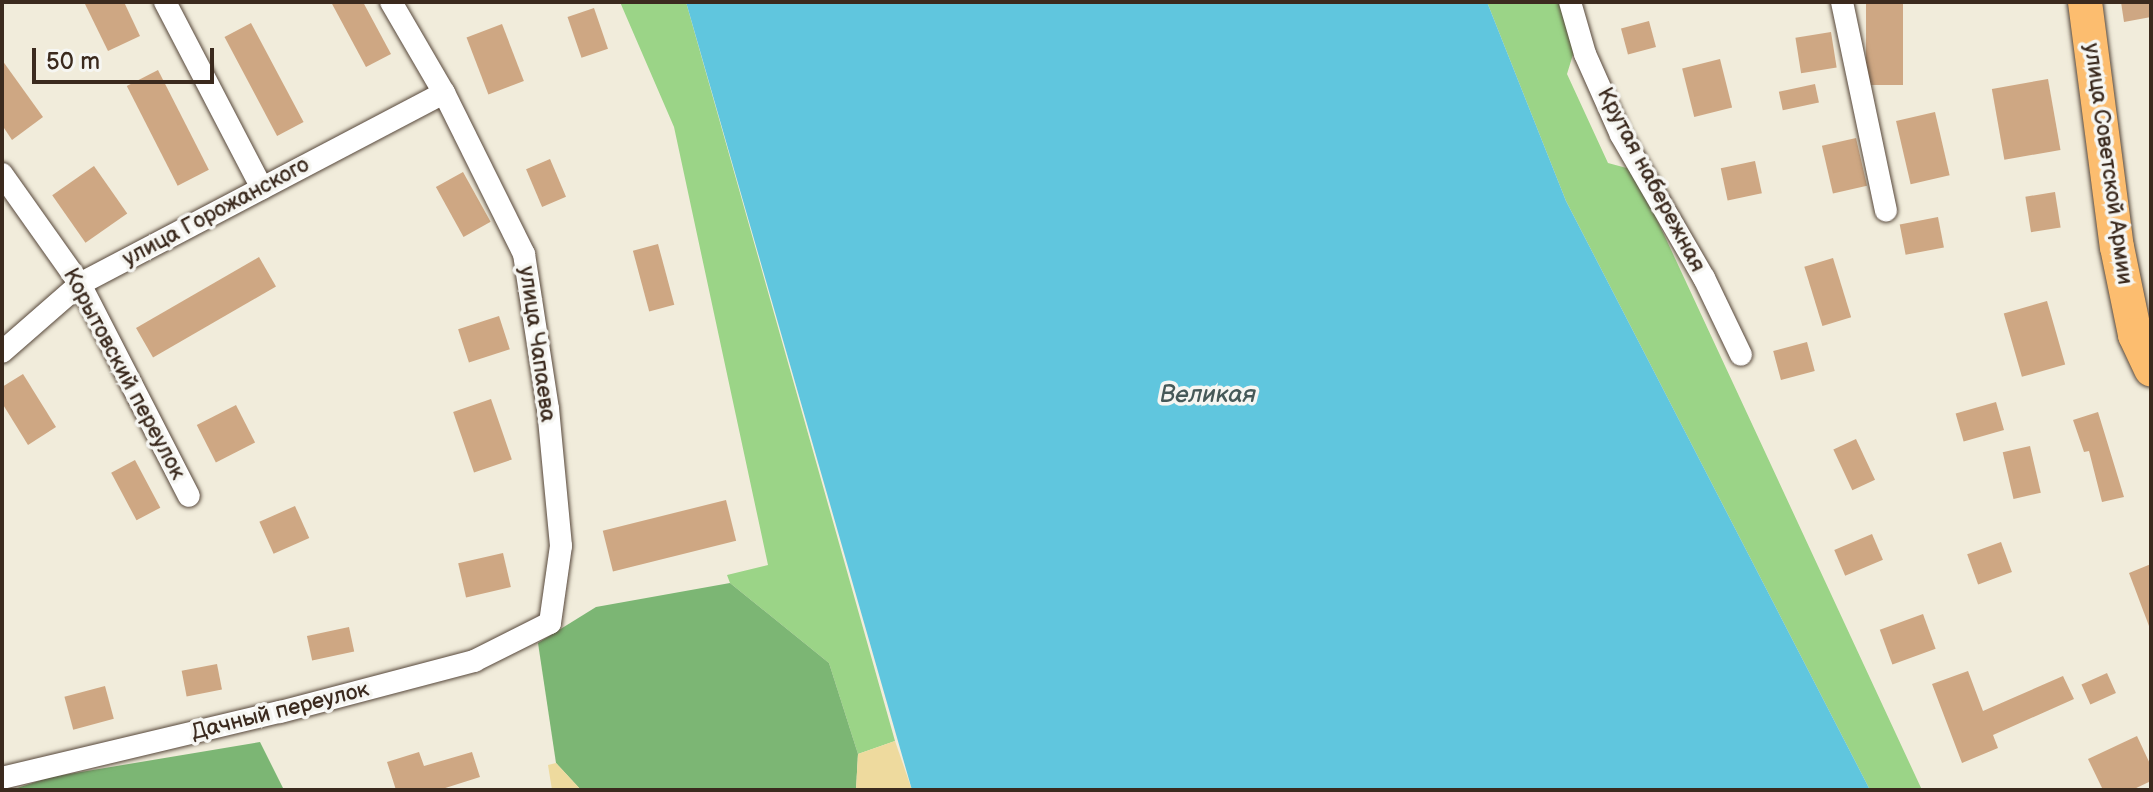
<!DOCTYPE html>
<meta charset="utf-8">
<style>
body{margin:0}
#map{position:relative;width:2153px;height:792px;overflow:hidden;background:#f1ecdb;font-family:"Balsamiq Sans",sans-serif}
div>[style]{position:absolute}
.green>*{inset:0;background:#9bd487}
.forest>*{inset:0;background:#7cb674}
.sand>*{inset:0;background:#eeda9e}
.water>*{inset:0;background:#60c6de}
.building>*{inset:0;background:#cea783;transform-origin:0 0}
.roads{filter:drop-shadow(0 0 2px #56473a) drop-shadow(0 0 2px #56473a)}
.street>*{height:22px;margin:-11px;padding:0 11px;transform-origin:11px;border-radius:11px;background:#fff}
.primary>*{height:34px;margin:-17px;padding:0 17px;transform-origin:17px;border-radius:17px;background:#fcbd6f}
span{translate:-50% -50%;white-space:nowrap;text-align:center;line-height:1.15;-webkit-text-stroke:7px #f6f6f2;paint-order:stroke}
.street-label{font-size:22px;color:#3b2a1e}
.water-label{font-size:24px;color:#465958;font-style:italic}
.frame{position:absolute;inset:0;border:4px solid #3b2a1e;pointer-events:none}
.scale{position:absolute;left:32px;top:48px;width:182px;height:36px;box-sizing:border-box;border:4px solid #3b2a1e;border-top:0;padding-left:10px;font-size:24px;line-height:28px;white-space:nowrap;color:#3b2a1e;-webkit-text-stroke:6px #f6f6f2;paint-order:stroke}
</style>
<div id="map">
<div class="green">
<div style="clip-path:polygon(620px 2px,686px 2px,895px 741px,858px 754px,829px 663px,730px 583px,727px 575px,768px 565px,674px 127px)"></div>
<div style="clip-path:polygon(1487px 2px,1562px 2px,1575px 48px,1567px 74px,1608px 163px,1634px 170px,1922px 790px,1870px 790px,1566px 201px)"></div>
</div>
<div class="forest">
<div style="clip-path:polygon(730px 583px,829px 663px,858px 754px,856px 790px,581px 790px,556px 763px,538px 643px,596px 607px)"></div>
<div style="clip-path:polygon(260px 742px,284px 790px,11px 790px,51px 777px)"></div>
</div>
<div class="sand">
<div style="clip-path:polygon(895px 741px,912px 790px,856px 790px,858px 754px)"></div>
<div style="clip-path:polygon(556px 763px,581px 790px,552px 790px,548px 765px)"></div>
</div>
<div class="water">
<div style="clip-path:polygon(686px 2px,1487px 2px,1566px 201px,1870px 790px,912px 790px)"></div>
</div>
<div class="building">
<div style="clip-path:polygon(84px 2px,124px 2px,140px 36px,108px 51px)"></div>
<div style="clip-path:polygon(331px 2px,363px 2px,391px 54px,366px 67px)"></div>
<div style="left:1866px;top:2px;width:37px;height:83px"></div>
<div style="clip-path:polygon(2121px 2px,2151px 2px,2151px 17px,2124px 22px)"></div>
<div style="left:594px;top:8px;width:43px;height:28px;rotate:71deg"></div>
<div style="left:1649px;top:21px;width:27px;height:29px;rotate:75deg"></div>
<div style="left:251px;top:23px;width:112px;height:30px;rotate:62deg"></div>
<div style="left:502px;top:24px;width:61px;height:38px;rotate:69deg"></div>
<div style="left:1831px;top:32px;width:36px;height:36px;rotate:81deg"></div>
<div style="left:1720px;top:59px;width:50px;height:39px;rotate:76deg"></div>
<div style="clip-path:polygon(2px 60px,43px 117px,12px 140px,2px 125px)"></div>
<div style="left:158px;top:70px;width:112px;height:35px;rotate:63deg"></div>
<div style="left:2048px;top:79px;width:72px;height:57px;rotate:80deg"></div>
<div style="left:1815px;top:84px;width:19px;height:37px;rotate:78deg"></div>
<div style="left:1935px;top:112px;width:65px;height:40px;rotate:77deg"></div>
<div style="left:1856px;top:138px;width:49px;height:35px;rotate:77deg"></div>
<div style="left:550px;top:159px;width:41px;height:26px;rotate:67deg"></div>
<div style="left:1755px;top:161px;width:33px;height:35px;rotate:78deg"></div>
<div style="left:94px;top:166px;width:58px;height:51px;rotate:55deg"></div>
<div style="left:463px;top:172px;width:57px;height:31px;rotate:61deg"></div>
<div style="left:2055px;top:192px;width:36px;height:30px;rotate:81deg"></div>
<div style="left:1938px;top:217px;width:31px;height:39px;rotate:79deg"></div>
<div style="left:658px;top:244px;width:63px;height:26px;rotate:75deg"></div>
<div style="left:259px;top:257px;width:34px;height:142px;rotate:60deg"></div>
<div style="left:1833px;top:258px;width:62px;height:30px;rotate:73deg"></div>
<div style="left:2047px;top:301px;width:66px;height:45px;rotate:74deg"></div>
<div style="left:499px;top:316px;width:35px;height:43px;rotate:72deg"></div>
<div style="left:1807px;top:342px;width:30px;height:35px;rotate:75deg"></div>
<div style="clip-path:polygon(23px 374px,56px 427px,28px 445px,2px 403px,2px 387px)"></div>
<div style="left:491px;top:399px;width:64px;height:40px;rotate:71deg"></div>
<div style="left:1996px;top:402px;width:29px;height:42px;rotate:74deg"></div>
<div style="left:236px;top:405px;width:42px;height:44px;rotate:63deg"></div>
<div style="clip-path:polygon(2098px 412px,2124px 497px,2102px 502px,2089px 451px,2084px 452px,2073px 420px)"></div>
<div style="left:1856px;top:439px;width:45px;height:25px;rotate:65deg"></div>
<div style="left:2030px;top:446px;width:48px;height:28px;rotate:77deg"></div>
<div style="left:135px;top:460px;width:54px;height:27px;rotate:62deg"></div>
<div style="left:726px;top:500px;width:42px;height:127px;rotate:76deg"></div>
<div style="left:295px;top:506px;width:35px;height:39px;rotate:66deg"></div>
<div style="left:1872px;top:534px;width:28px;height:41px;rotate:67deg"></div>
<div style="left:2001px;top:542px;width:32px;height:36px;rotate:70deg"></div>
<div style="left:503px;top:553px;width:35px;height:46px;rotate:77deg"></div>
<div style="clip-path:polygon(2151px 564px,2151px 626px,2149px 626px,2129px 573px)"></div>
<div style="left:1923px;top:614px;width:37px;height:46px;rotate:70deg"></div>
<div style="left:349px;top:627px;width:25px;height:43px;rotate:78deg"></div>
<div style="left:217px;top:664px;width:26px;height:36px;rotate:79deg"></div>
<div style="clip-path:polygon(1968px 671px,1983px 711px,2063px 676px,2074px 699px,1993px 735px,1998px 748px,1962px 763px,1932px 684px)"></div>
<div style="left:2107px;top:673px;width:22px;height:28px;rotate:66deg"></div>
<div style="left:105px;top:686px;width:34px;height:42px;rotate:75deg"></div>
<div style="clip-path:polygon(2137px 736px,2151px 766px,2151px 781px,2132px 790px,2103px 790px,2088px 759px)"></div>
<div style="clip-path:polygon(419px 752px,424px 766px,472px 752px,480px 777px,439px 790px,396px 790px,387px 762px)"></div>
</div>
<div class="roads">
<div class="street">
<div style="left:165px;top:2px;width:210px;rotate:62.5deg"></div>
<div style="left:1570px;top:2px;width:54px;rotate:73.9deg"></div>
<div style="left:1585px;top:54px;width:89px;rotate:66deg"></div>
<div style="left:1621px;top:135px;width:165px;rotate:59.9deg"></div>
<div style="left:1704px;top:278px;width:85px;rotate:64.3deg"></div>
<div style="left:1842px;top:2px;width:213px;rotate:78.1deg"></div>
<div style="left:2px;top:174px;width:135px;rotate:54.7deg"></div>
<div style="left:80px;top:284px;width:238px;rotate:62.8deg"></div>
<div style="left:2px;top:352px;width:103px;rotate:-41.1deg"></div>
<div style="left:80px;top:284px;width:411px;rotate:-27.7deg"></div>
<div style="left:2px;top:778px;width:286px;rotate:-13.4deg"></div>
<div style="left:280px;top:712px;width:201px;rotate:-14.7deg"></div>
<div style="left:474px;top:661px;width:85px;rotate:-26.6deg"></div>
<div style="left:550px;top:623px;width:78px;rotate:-81.9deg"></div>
<div style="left:561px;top:546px;width:138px;rotate:-95.4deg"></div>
<div style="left:548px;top:409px;width:157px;rotate:-98.8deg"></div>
<div style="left:524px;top:254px;width:180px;rotate:-116.4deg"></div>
<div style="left:444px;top:93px;width:105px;rotate:-120.2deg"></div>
</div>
<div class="primary">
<div style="left:2085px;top:2px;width:247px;rotate:82.6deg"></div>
<div style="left:2117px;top:247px;width:90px;rotate:78.4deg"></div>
<div style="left:2135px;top:335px;width:38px;rotate:65deg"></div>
</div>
</div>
<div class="street-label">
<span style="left:2108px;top:164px;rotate:82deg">улица Советской Армии</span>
<span style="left:1651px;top:180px;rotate:62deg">Крутая набережная</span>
<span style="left:216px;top:212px;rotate:-28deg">улица Горожанского</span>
<span style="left:537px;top:344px;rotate:82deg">улица Чапаева</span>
<span style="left:124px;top:374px;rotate:62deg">Корытовский переулок</span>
<span style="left:280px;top:711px;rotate:-14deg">Дачный переулок</span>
</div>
<div class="water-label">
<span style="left:1208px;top:395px">Великая</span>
</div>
<div class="frame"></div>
<div class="scale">50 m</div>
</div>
